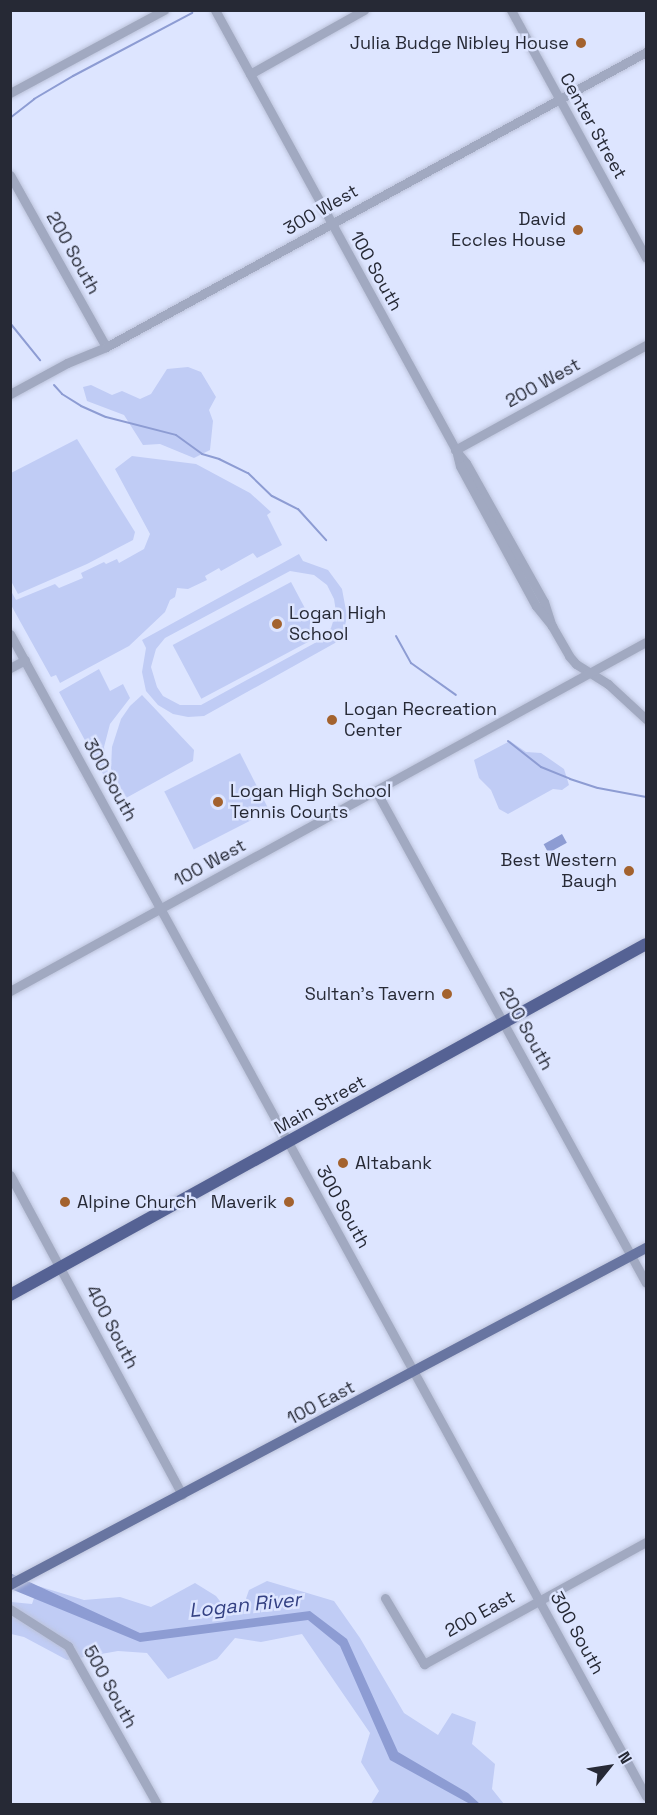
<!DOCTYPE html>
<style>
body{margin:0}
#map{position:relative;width:657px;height:1815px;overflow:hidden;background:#dde5ff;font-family:"Space Grotesk",sans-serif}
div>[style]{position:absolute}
.green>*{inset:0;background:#c0ccf5;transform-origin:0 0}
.water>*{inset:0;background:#8d9cd3;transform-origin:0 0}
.stream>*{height:2px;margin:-1px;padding:0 1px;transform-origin:1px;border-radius:1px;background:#8d9cd3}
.roads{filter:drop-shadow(0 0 2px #bcc3db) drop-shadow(0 0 2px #bcc3db)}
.minor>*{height:9px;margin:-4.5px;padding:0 4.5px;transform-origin:4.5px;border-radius:4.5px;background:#a1a9c1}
.major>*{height:10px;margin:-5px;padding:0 5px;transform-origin:5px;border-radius:5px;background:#6875a1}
.highway>*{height:12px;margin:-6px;padding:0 6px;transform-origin:6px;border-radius:6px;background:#556294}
.dots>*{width:16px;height:16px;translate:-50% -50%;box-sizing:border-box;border:3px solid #dde5ff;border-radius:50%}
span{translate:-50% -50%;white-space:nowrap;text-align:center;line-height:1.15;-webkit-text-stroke:5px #dde5ff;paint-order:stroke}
.poi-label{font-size:18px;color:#262935}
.right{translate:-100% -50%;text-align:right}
.left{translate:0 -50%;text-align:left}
.street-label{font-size:18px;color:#262935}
.water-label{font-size:20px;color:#344183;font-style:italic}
.frame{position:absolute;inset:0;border:12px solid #262935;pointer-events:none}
.north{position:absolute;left:579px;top:1737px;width:60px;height:60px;-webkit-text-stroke:4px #dde5ff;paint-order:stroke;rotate:60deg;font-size:16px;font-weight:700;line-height:24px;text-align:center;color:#262935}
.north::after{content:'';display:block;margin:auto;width:21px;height:27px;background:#262935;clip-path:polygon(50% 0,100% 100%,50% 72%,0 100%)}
</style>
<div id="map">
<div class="green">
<div style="clip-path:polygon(188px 367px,201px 372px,216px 397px,209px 410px,213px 421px,210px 450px,194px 458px,160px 444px,143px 445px,124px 415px,87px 401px,83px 387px,91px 385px,112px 395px,122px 391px,140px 399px,151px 394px,167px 369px)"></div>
<div style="clip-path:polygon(77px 439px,135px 532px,133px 540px,87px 564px,18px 594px,11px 581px,11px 473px)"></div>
<div style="clip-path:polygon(132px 456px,196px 464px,250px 493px,271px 512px,267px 515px,282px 545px,257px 558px,253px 553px,221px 571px,219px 568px,205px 576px,207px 580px,188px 589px,177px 588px,175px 597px,170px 600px,165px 612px,129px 646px,60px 683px,56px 675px,51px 677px,11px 605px,11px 591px,16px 600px,55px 584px,59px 588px,83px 578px,81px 573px,104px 562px,106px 564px,117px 559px,119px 563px,144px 549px,150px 534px,115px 469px)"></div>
<div style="clip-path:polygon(evenodd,299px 554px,303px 561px,328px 570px,342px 589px,347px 616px,344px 631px,335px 643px,204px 716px,188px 717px,173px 714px,158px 705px,146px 691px,142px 672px,146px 648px,142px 640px,299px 554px,290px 571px,314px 575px,327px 585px,334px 599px,336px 612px,331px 628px,324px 638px,201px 705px,180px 705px,163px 696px,157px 687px,151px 667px,156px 649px,165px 638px,290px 571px)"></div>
<div style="left:291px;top:582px;width:61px;height:134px;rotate:62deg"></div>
<div style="clip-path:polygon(99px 669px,110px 691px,123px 684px,130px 698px,110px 724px,104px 747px,110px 787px,59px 692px)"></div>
<div style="clip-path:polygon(142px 695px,194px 750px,193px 761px,126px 798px,111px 769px,112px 747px,121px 719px,130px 706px)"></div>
<div style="clip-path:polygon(510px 741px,526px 752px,541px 753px,564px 769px,569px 785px,562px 790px,553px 789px,508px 814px,499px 809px,491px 790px,479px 778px,474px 760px)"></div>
<div style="left:240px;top:753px;width:65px;height:85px;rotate:63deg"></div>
<div style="clip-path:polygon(267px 1581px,334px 1601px,360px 1638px,404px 1713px,438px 1735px,452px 1713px,476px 1722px,472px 1744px,495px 1764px,492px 1789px,504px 1804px,371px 1804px,379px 1791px,361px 1762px,370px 1733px,302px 1634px,261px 1642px,235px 1638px,217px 1659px,168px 1679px,147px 1653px,118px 1651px,67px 1660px,24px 1637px,11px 1634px,11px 1602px,32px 1604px,38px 1586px,84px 1600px,120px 1597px,151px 1607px,195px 1583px,216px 1596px,226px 1609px,242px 1610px,249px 1590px)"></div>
</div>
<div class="water">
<div style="left:562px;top:834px;width:10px;height:21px;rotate:61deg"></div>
<div style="clip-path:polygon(10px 1573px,140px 1633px,310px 1611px,347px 1639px,398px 1752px,468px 1793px,480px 1804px,470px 1804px,390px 1760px,340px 1646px,308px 1620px,140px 1642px,11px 1589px)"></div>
</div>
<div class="stream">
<div style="left:10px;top:118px;width:31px;rotate:-38deg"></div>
<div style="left:34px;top:99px;width:45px;rotate:-30.5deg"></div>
<div style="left:73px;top:76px;width:135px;rotate:-27.9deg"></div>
<div style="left:10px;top:323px;width:48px;rotate:51deg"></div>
<div style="left:54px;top:385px;width:12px;rotate:48deg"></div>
<div style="left:62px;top:394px;width:22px;rotate:32deg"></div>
<div style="left:81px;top:406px;width:27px;rotate:24deg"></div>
<div style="left:106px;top:417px;width:72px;rotate:14.4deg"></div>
<div style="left:176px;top:435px;width:32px;rotate:36deg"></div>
<div style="left:202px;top:454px;width:18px;rotate:16deg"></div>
<div style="left:219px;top:459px;width:32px;rotate:26deg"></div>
<div style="left:248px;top:473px;width:33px;rotate:44deg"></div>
<div style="left:272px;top:496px;width:29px;rotate:27deg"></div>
<div style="left:298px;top:509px;width:42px;rotate:47.9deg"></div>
<div style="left:396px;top:636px;width:31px;rotate:61deg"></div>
<div style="left:411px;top:663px;width:55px;rotate:35.4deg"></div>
<div style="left:475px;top:709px;width:6px;rotate:39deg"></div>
<div style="left:508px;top:741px;width:42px;rotate:38.2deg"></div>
<div style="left:541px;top:767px;width:31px;rotate:22deg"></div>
<div style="left:570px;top:779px;width:29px;rotate:18deg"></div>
<div style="left:598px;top:788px;width:49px;rotate:10.6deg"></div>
</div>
<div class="roads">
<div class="minor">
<div style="left:215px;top:10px;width:504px;rotate:61.3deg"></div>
<div style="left:457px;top:452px;width:14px;rotate:51deg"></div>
<div style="left:466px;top:463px;width:159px;rotate:60.7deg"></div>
<div style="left:544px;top:602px;width:25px;rotate:72deg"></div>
<div style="left:511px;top:10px;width:282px;rotate:61.4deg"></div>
<div style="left:250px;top:74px;width:131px;rotate:-29.3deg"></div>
<div style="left:10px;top:93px;width:175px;rotate:-28.3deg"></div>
<div style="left:10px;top:175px;width:197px;rotate:60.8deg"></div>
<div style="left:10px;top:394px;width:65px;rotate:-28.5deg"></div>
<div style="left:67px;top:363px;width:42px;rotate:-22.3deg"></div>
<div style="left:106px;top:347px;width:615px;rotate:-28.65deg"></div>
<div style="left:455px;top:450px;width:218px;rotate:-28.8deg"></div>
<div style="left:457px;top:454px;width:12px;rotate:76deg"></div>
<div style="left:460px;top:466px;width:159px;rotate:61.5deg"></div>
<div style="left:536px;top:606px;width:26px;rotate:51deg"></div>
<div style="left:552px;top:626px;width:34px;rotate:60deg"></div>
<div style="left:569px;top:656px;width:11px;rotate:49deg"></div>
<div style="left:576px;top:664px;width:38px;rotate:32deg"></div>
<div style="left:608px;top:684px;width:52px;rotate:42.6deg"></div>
<div style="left:10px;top:634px;width:1325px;rotate:61.31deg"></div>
<div style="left:10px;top:668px;width:17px;rotate:-28deg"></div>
<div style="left:376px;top:791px;width:561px;rotate:61.24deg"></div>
<div style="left:10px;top:991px;width:725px;rotate:-28.76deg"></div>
<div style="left:10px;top:1175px;width:363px;rotate:61.7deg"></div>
<div style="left:385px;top:1598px;width:77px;rotate:59.4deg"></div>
<div style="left:424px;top:1664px;width:253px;rotate:-28.8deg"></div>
<div style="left:10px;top:1609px;width:69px;rotate:32.5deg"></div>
<div style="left:68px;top:1646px;width:181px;rotate:60.6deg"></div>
</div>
<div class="major">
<div style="left:10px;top:1585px;width:720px;rotate:-27.92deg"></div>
</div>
<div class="highway">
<div style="left:10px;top:1295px;width:726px;rotate:-28.89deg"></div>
</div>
</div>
<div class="dots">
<div style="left:581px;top:43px;background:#a3622e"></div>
<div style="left:578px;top:230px;background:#a3622e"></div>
<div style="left:277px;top:624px;background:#a3622e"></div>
<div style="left:332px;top:720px;background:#a3622e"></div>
<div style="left:218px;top:802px;background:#a3622e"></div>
<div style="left:629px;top:871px;background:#a3622e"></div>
<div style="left:447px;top:994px;background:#a3622e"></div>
<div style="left:343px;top:1163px;background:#a3622e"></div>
<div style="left:65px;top:1202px;background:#a3622e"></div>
<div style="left:289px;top:1202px;background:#a3622e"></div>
</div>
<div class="poi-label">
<span class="right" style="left:569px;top:43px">Julia Budge Nibley House</span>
<span class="right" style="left:566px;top:230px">David<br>Eccles House</span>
<span class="left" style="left:289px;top:624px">Logan High<br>School</span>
<span class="left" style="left:344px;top:720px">Logan Recreation<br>Center</span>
<span class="left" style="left:230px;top:802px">Logan High School<br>Tennis Courts</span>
<span class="right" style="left:617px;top:871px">Best Western<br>Baugh</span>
<span class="right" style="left:435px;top:994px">Sultan's Tavern</span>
<span class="left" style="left:355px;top:1163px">Altabank</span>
<span class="left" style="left:77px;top:1202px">Alpine Church</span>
<span class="right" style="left:277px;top:1202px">Maverik</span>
</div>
<div class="street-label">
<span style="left:593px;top:126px;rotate:61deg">Center Street</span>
<span style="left:321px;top:210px;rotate:-30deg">300 West</span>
<span style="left:73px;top:253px;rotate:61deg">200 South</span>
<span style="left:376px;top:271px;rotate:61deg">100 South</span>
<span style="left:543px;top:383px;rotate:-29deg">200 West</span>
<span style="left:110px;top:780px;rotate:61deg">300 South</span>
<span style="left:210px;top:863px;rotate:-29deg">100 West</span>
<span style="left:526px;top:1029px;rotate:61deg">200 South</span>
<span style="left:320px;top:1105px;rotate:-29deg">Main Street</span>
<span style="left:343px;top:1207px;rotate:61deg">300 South</span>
<span style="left:112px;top:1327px;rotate:62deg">400 South</span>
<span style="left:321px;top:1403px;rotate:-28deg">100 East</span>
<span style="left:480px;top:1614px;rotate:-29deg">200 East</span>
<span style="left:577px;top:1633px;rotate:61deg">300 South</span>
<span style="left:110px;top:1687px;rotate:61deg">500 South</span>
</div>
<div class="water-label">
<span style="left:245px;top:1605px;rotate:-6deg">Logan River</span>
</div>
<div class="frame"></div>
<div class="north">N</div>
</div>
